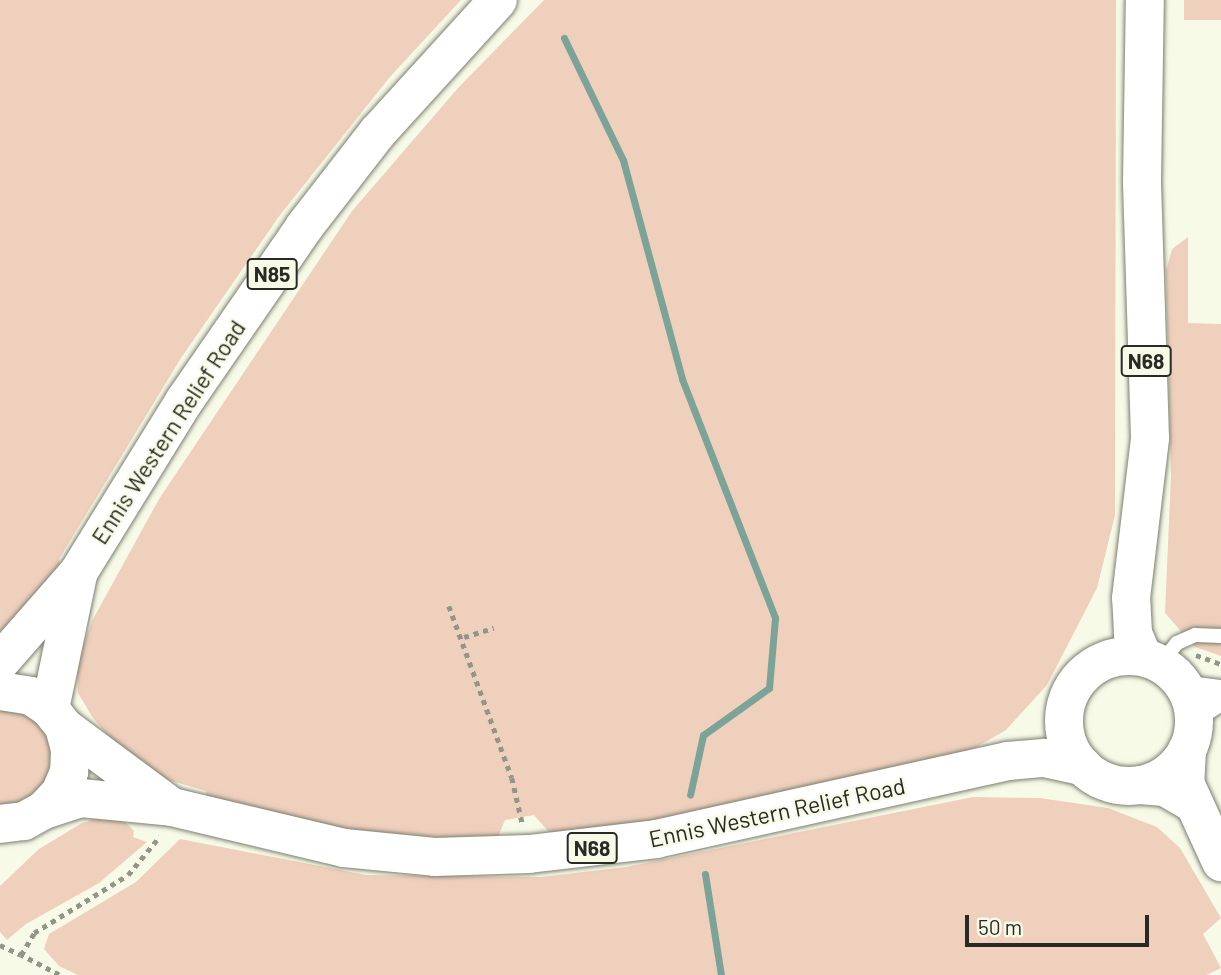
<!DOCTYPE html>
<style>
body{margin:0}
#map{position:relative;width:1221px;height:975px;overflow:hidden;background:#f7fae7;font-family:Barlow,sans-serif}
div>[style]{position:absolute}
.green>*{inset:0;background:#efd0bd;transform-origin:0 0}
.stream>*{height:7px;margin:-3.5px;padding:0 3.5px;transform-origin:3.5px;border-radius:3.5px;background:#7ca397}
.path>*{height:4.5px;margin-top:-2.25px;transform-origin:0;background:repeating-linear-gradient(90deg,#939588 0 5px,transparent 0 10px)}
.roads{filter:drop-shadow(0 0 2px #7c7e6e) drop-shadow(0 0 2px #7c7e6e)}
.lane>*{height:14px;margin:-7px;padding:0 7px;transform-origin:7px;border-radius:7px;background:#fff}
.street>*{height:28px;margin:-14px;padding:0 14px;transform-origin:14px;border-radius:14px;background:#fff}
.secondary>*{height:38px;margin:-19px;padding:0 19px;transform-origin:19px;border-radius:19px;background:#fff}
.primary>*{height:38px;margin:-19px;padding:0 19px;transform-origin:19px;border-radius:19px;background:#fff}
.primary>.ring{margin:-19px;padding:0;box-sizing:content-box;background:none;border:38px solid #fff;border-radius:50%}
span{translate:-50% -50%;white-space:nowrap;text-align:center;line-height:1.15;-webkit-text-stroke:5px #f7fae7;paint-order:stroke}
.shield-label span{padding:2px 5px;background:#f7fae7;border:2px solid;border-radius:5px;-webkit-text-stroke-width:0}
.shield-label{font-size:21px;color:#292a24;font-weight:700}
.street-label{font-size:23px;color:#292a24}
.scale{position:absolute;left:965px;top:915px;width:184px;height:32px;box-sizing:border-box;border:4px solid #292a24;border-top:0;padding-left:9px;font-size:21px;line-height:24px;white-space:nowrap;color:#292a24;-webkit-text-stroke:5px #f7fae7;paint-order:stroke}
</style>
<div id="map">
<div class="green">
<div style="clip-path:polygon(0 0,461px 0,389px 78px,280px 215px,181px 358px,59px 559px,61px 575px,0 644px)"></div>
<div style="clip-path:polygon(544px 0,1116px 0,1115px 515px,1097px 588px,1047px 685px,1006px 730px,961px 756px,712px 812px,569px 833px,549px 832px,534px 815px,505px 820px,498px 837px,406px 838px,312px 825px,205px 800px,206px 791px,162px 778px,121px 751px,93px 718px,78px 693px,77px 663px,92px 621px,159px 499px,352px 211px,458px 88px)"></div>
<div style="left:1184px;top:0;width:37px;height:20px"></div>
<div style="clip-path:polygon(1188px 237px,1188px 323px,1221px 324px,1221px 656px,1195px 647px,1165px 613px,1171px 475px,1166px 271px,1172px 249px)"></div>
<div style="clip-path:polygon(0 704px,24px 708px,50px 731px,57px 757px,36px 800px,0 810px)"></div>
<div style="clip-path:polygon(973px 797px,1040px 798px,1108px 808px,1157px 827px,1180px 848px,1221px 918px,1203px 934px,1221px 968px,1207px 975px,78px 975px,59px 966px,44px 949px,49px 934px,136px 882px,180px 839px,366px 875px,541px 877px,626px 867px)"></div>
<div style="clip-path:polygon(102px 817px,126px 823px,134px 831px,133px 837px,147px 842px,99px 883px,26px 924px,7px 940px,0 932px,0 886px,39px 849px,82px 823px)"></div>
</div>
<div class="stream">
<div style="left:564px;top:38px;width:136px;rotate:64.2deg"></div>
<div style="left:623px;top:160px;width:227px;rotate:74.9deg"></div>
<div style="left:682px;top:379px;width:256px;rotate:68.7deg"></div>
<div style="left:775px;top:618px;width:70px;rotate:94.9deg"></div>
<div style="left:769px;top:688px;width:81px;rotate:144.5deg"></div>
<div style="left:703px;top:735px;width:61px;rotate:102.2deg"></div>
<div style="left:705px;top:874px;width:102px;rotate:81deg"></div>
</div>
<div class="path">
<div style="left:449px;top:606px;width:183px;rotate:69.9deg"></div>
<div style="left:512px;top:778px;width:49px;rotate:77.1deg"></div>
<div style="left:464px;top:637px;width:31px;rotate:-17deg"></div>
<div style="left:1196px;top:655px;width:27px;rotate:20deg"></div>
<div style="left:0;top:945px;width:23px;rotate:25deg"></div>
<div style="left:59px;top:975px;width:43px;rotate:-152.2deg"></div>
<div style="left:21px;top:955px;width:26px;rotate:-59deg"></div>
<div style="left:34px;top:933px;width:110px;rotate:-31.7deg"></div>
<div style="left:128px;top:875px;width:50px;rotate:-50.6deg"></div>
</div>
<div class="roads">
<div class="lane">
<div style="left:1160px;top:664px;width:27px;rotate:-51deg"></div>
<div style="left:1177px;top:643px;width:20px;rotate:-24deg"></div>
<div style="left:1195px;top:635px;width:26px;rotate:2deg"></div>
</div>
<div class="street">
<div style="left:1181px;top:681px;width:18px;rotate:34deg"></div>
<div style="left:1196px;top:691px;width:25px;rotate:7deg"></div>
<div style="left:1194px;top:720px;width:13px;rotate:-58deg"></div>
<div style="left:1201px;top:709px;width:24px;rotate:-33deg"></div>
</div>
<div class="secondary">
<div style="left:1187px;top:750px;width:33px;rotate:93deg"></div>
<div style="left:1185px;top:783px;width:87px;rotate:65.5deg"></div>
<div style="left:1140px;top:785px;width:25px;rotate:5deg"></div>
<div style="left:1165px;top:787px;width:30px;rotate:30deg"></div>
</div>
<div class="primary">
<div class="ring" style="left:1064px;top:656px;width:92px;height:92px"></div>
<div style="left:1143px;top:657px;width:26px;rotate:-113deg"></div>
<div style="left:1133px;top:633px;width:35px;rotate:-93deg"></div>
<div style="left:1131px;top:598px;width:161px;rotate:-83.2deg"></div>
<div style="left:1150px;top:438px;width:257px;rotate:-91.8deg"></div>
<div style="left:1142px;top:181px;width:181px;rotate:-89.1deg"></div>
<div style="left:0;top:662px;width:118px;rotate:-48.8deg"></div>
<div style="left:78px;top:573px;width:203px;rotate:-58.3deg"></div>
<div style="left:185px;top:400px;width:211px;rotate:-55.4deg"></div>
<div style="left:305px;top:226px;width:119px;rotate:-52.2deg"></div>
<div style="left:378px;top:132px;width:178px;rotate:-47.7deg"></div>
<div style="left:0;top:691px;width:31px;rotate:9deg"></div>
<div style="left:31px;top:696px;width:23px;rotate:34deg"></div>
<div style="left:50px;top:709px;width:23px;rotate:52deg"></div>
<div style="left:64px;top:727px;width:23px;rotate:75deg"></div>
<div style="left:70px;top:749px;width:23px;rotate:92deg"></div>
<div style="left:69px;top:772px;width:23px;rotate:113deg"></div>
<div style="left:60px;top:793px;width:23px;rotate:133deg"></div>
<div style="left:44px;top:810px;width:23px;rotate:151deg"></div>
<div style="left:24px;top:821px;width:24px;rotate:173deg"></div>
<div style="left:50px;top:709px;width:137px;rotate:-78.2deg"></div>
<div style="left:64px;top:727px;width:131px;rotate:36.6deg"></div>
<div style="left:44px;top:810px;width:39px;rotate:-18deg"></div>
<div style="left:81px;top:798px;width:91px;rotate:5.6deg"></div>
<div style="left:172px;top:807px;width:177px;rotate:13.4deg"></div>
<div style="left:344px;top:848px;width:91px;rotate:5.6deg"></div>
<div style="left:435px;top:857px;width:94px;rotate:-1.8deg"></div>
<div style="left:529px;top:854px;width:128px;rotate:-6.7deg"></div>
<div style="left:656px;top:839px;width:361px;rotate:-12.5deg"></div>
<div style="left:1008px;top:761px;width:36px;rotate:-5deg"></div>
<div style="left:1044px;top:758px;width:40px;rotate:12deg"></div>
</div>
</div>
<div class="shield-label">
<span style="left:272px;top:274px">N85</span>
<span style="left:1146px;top:361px">N68</span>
<span style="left:592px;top:848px">N68</span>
</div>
<div class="street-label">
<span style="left:168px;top:432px;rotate:-57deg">Ennis Western Relief Road</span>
<span style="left:777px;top:812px;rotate:-12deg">Ennis Western Relief Road</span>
</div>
<div class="scale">50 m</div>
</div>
